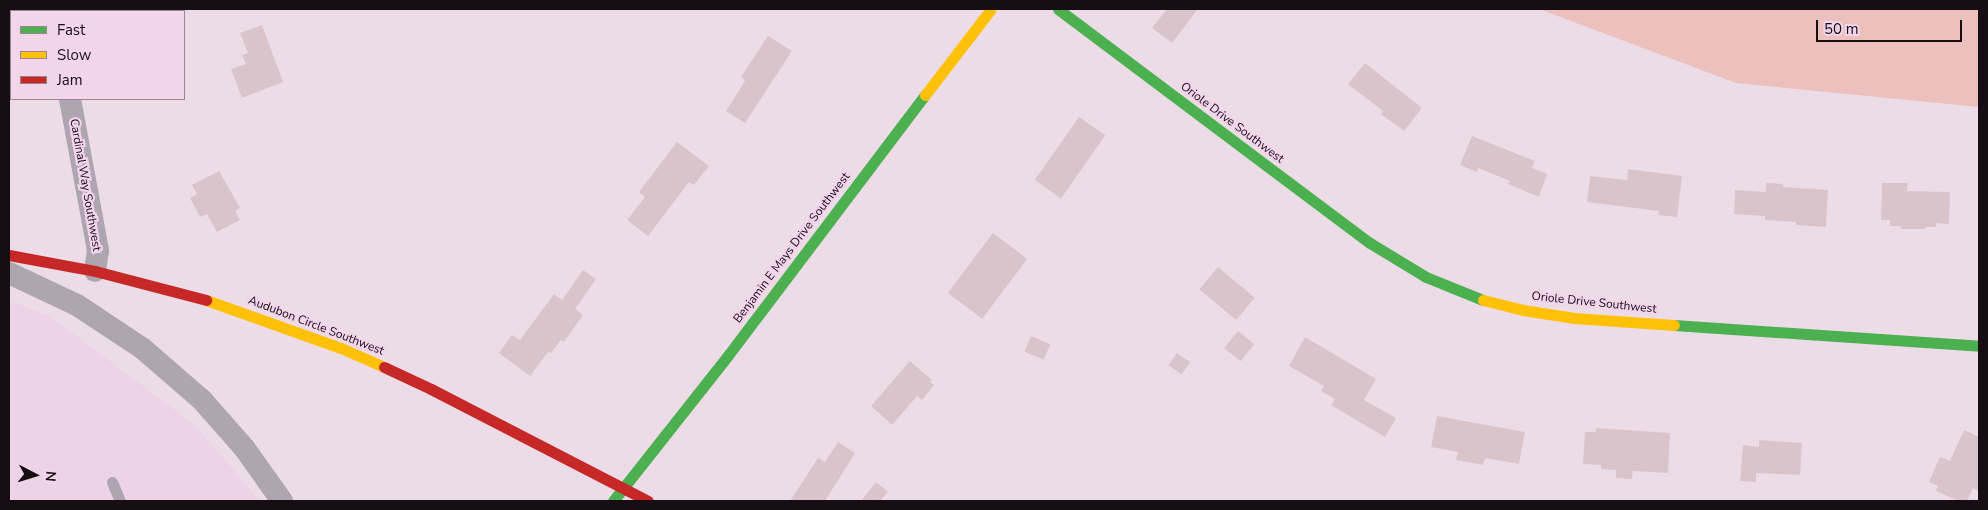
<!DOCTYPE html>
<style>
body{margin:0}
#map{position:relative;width:1988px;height:510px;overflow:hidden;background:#ecdce7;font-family:"Nunito Sans",sans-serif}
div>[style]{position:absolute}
.built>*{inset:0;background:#eed3e6}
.green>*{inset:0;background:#ecc0bd}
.building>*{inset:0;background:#dac4cc;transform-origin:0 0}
.lane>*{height:11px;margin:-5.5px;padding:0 5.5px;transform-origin:5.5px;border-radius:5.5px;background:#ada5af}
.street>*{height:22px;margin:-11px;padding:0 11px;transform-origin:11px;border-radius:11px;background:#ada5af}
.fast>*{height:11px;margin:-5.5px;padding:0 5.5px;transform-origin:5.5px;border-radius:5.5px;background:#4caf50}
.slow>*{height:11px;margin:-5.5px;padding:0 5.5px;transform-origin:5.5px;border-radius:5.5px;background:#ffc107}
.jam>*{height:11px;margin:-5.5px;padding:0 5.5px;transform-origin:5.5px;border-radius:5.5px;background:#c62828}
span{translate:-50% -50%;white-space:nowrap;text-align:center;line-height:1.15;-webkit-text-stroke:4.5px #f3d5ea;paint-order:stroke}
.street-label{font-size:12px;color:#170d14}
.frame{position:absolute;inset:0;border:10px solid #170d14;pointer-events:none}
.legend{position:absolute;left:10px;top:10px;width:175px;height:90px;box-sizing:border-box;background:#f3d5ea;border:1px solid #9b8594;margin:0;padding:6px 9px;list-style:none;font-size:15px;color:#170d14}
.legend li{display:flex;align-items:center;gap:10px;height:25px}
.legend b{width:25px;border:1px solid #9b8594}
.north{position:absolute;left:10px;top:450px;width:50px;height:50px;-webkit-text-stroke:4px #f3d5ea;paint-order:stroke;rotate:95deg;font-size:14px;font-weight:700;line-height:20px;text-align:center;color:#170d14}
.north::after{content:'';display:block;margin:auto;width:18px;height:22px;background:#170d14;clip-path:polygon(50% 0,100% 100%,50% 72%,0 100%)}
.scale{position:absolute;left:1816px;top:20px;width:146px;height:22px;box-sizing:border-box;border:2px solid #170d14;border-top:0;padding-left:6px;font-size:15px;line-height:18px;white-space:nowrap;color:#170d14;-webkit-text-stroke:4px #f3d5ea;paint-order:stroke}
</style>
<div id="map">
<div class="built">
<div style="clip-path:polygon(9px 301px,50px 316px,196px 426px,260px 501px,9px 501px)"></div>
</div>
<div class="green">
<div style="clip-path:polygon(1539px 9px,1979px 9px,1979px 107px,1736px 83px)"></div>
</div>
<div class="building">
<div style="clip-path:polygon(1167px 9px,1198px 9px,1172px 43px,1152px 28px)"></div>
<div style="clip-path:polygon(262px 25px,283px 82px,242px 98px,231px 69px,246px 64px,242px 55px,248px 53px,240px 33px)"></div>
<div style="clip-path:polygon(768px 36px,792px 51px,745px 123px,726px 111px,745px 81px,741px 77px)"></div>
<div style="clip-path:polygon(1365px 63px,1422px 108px,1404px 131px,1381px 114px,1383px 111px,1348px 84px)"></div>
<div style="left:1079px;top:117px;width:32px;height:77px;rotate:35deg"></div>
<div style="clip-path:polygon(1472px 136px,1535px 161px,1532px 168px,1547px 174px,1539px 197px,1508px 184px,1510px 181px,1478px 168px,1477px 172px,1460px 165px)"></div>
<div style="clip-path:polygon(677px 142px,709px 166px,694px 185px,689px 182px,648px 236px,627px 220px,645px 197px,639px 192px)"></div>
<div style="clip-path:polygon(1628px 169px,1682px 176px,1677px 217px,1658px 215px,1659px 211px,1587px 202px,1590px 176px,1627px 180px)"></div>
<div style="clip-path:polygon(219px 171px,240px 208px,235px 211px,240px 220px,217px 232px,207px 214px,200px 217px,190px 198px,197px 194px,192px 185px)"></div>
<div style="clip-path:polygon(1766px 183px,1783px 184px,1783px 187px,1828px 190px,1826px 227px,1796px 225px,1796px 222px,1765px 220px,1765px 216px,1734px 214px,1735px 190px,1766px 192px)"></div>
<div style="clip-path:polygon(1882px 183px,1908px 183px,1907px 191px,1950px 192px,1949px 224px,1936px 223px,1936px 227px,1926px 227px,1926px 229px,1901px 229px,1901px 226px,1890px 226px,1890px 220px,1881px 220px)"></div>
<div style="left:993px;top:233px;width:43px;height:75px;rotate:37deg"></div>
<div style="left:1218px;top:267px;width:48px;height:29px;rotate:40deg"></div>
<div style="clip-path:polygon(583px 270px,596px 279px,575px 309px,583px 315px,564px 342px,561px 340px,551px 353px,548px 352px,530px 376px,499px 353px,512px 335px,520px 340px,554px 294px,562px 300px)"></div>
<div style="left:1238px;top:331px;width:21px;height:22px;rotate:39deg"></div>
<div style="left:1031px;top:336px;width:21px;height:17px;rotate:23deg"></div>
<div style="clip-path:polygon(1305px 337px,1376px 379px,1364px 400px,1396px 418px,1385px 437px,1331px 405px,1335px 399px,1321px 391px,1324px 386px,1289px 366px)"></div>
<div style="left:1177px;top:353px;width:16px;height:15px;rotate:35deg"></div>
<div style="clip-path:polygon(910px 361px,932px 380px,930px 382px,934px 385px,922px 400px,917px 396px,892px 425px,871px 406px)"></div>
<div style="clip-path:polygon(1437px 416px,1525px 432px,1519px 464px,1485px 458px,1483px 465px,1456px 460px,1458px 452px,1431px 447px)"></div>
<div style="clip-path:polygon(1596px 428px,1670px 433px,1668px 473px,1633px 471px,1632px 479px,1616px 478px,1616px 470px,1601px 469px,1601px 465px,1583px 464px,1585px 432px,1596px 432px)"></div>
<div style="clip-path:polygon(1964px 430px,1979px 437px,1979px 491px,1973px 488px,1967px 501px,1959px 501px,1936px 491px,1938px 486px,1929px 482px,1940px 457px,1950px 461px)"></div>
<div style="clip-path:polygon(1759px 440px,1802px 443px,1800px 475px,1756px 473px,1756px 482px,1740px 481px,1743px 445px,1759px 447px)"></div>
<div style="clip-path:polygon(838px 442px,855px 453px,825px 501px,790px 501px,818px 458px,825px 462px)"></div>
<div style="clip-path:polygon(876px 482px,888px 492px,880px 501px,861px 501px)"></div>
</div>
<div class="lane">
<div style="left:112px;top:482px;width:21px;rotate:67deg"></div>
</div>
<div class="street">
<div style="left:53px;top:9px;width:2px;rotate:63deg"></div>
<div style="left:70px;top:99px;width:154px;rotate:79.5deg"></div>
<div style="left:98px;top:250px;width:21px;rotate:98deg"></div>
<div style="left:9px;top:273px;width:75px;rotate:25.2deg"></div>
<div style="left:77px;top:305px;width:78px;rotate:33.5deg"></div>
<div style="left:142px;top:348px;width:79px;rotate:40.9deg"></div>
<div style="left:202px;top:400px;width:65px;rotate:48.7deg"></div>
<div style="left:245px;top:449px;width:64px;rotate:54.6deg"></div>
</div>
<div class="fast">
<div style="left:1058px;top:9px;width:390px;rotate:36.9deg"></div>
<div style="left:1370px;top:243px;width:66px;rotate:31.3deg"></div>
<div style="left:1426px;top:277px;width:61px;rotate:22deg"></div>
<div style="left:1674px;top:325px;width:306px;rotate:3.9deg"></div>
<div style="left:613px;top:501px;width:187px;rotate:-51.7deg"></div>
<div style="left:729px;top:354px;width:325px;rotate:-52.9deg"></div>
</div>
<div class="slow">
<div style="left:925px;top:95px;width:108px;rotate:-52.5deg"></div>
<div style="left:206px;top:300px;width:143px;rotate:19.6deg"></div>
<div style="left:341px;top:348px;width:47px;rotate:23.8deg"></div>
<div style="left:1483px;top:300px;width:41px;rotate:14deg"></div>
<div style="left:1523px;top:310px;width:52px;rotate:8.9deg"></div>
<div style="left:1574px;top:318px;width:100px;rotate:4deg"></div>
</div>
<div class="jam">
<div style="left:9px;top:255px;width:87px;rotate:10.5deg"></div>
<div style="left:95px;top:271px;width:115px;rotate:14.6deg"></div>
<div style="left:384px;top:367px;width:52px;rotate:25.1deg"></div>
<div style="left:431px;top:389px;width:244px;rotate:27.3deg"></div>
</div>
<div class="street-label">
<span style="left:1232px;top:123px;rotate:37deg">Oriole Drive Southwest</span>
<span style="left:85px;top:185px;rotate:80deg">Cardinal Way Southwest</span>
<span style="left:792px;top:248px;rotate:-53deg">Benjamin E Mays Drive Southwest</span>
<span style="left:1594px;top:303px;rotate:6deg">Oriole Drive Southwest</span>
<span style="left:316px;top:326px;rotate:21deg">Audubon Circle Southwest</span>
</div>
<div class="frame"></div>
<ul class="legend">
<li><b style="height:6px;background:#4caf50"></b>Fast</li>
<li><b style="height:6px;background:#ffc107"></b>Slow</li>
<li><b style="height:6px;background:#c62828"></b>Jam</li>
</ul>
<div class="north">N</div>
<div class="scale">50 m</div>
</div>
